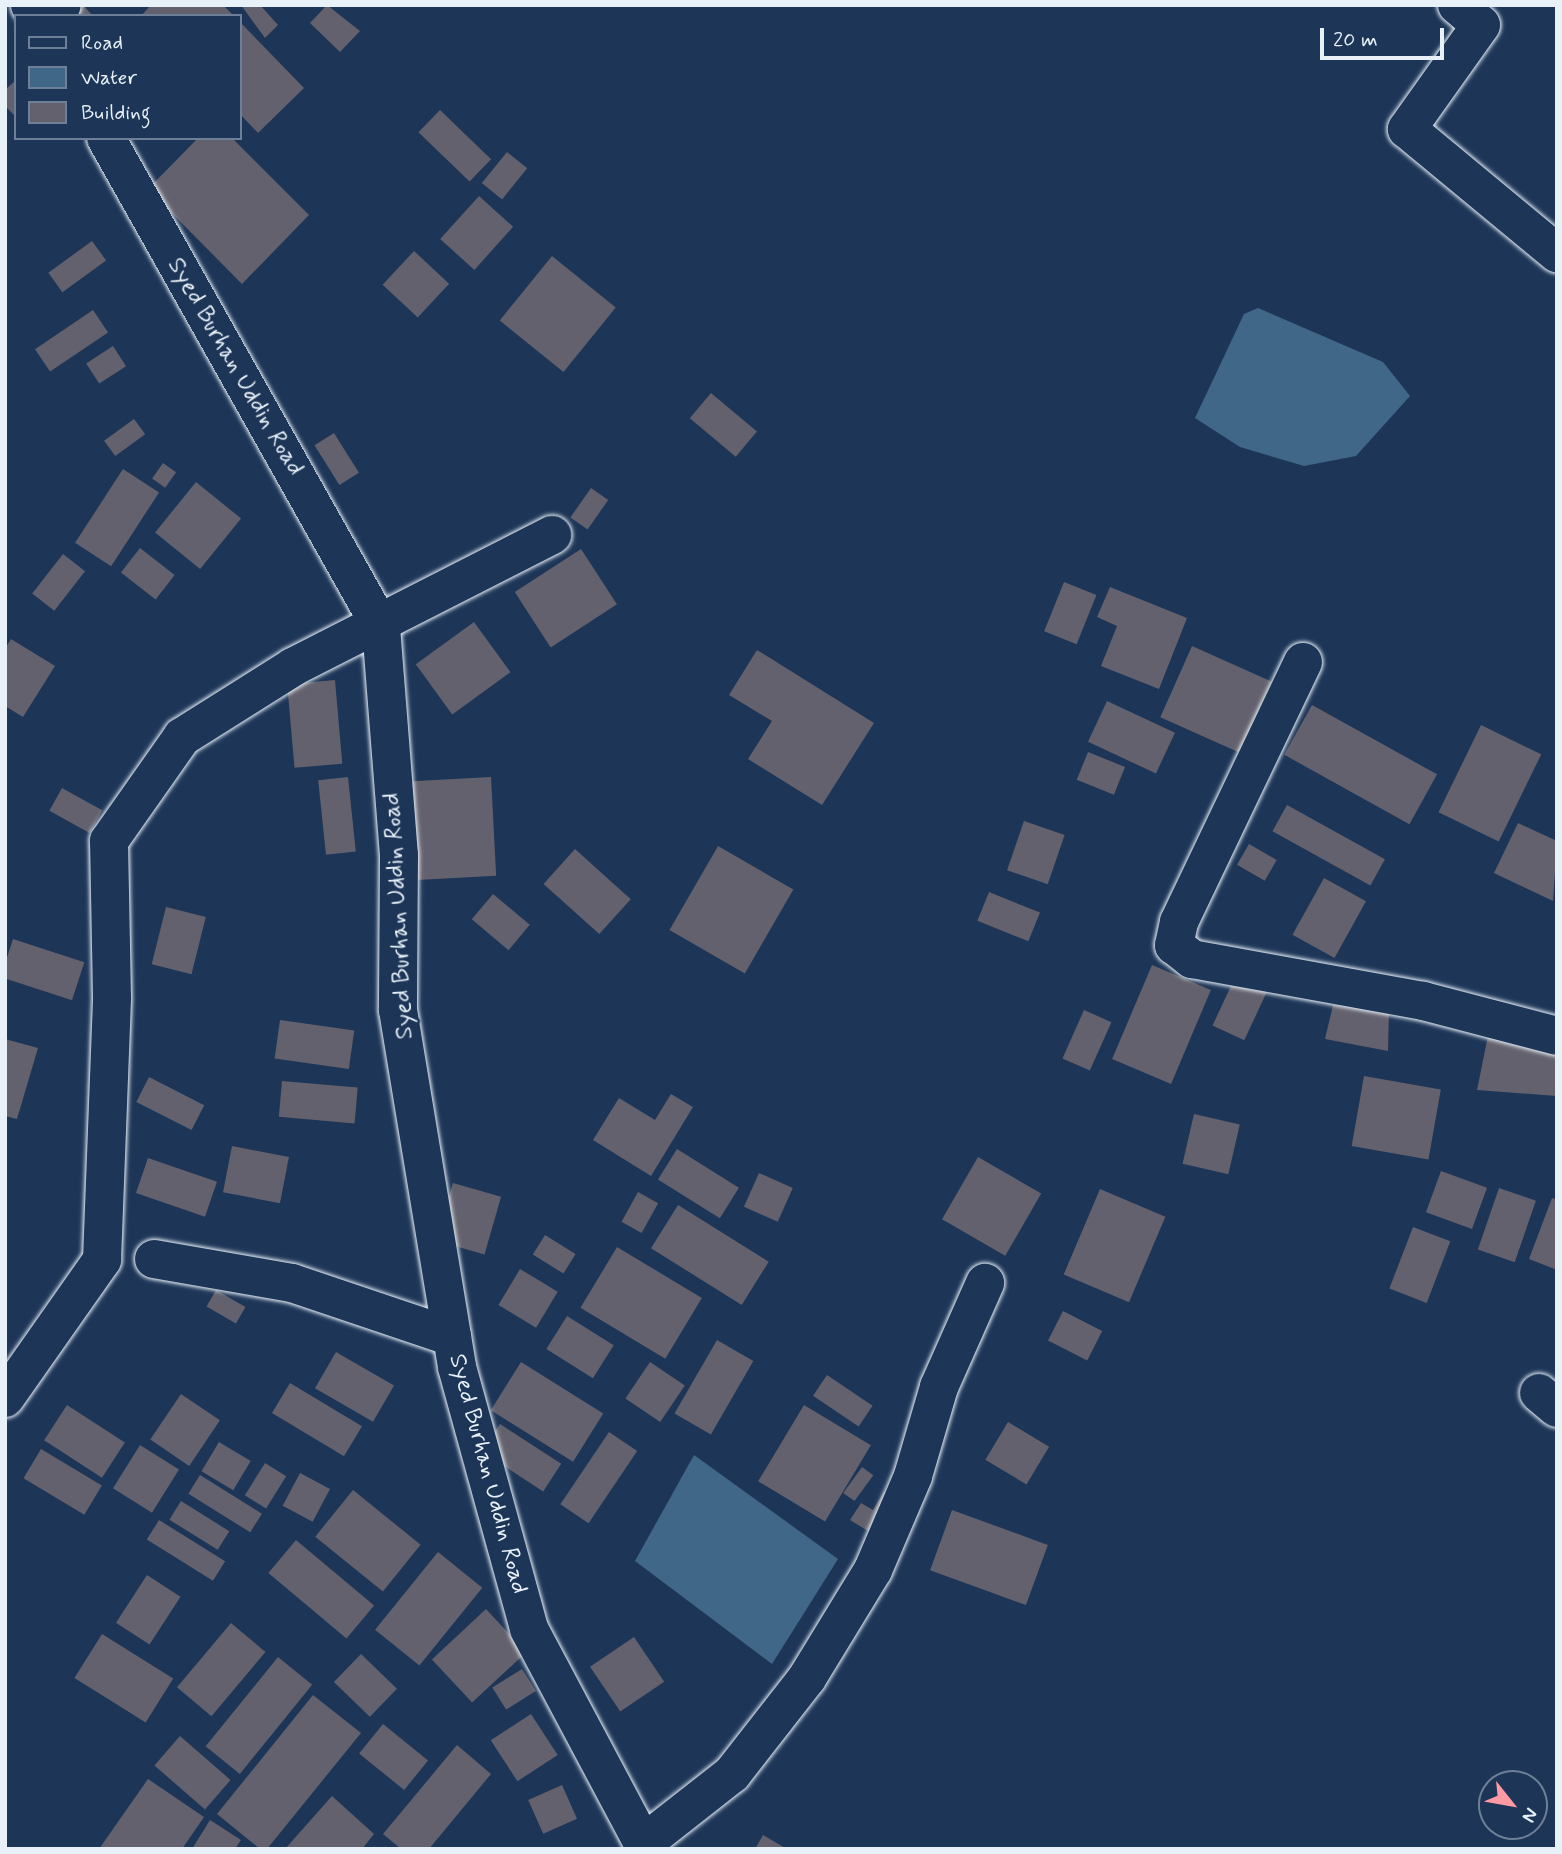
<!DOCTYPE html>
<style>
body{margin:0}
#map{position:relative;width:1562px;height:1854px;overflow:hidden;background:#1d3557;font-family:Mynerve,sans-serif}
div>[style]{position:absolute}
.water>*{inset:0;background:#416788}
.building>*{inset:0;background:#63616d;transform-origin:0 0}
.roads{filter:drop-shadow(0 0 2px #e8f1f8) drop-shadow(0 0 2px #e8f1f8)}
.minor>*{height:38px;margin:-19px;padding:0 19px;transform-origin:19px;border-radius:19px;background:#1d3557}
.tertiary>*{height:38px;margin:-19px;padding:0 19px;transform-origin:19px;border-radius:19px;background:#1d3557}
span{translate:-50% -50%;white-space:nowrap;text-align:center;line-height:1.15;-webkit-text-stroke:5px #1d3557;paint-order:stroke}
.street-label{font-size:24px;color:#e8f1f8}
.frame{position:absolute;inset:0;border:7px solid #e8f1f8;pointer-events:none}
.legend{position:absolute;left:14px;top:14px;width:228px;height:126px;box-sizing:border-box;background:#1d3557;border:2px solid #6e8097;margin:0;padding:9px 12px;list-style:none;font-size:21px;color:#e8f1f8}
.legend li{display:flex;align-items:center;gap:14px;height:35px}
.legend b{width:35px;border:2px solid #6e8097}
.north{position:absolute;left:1478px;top:1770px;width:70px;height:70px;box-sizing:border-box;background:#1d3557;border:2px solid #6e8097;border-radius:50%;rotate:121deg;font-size:19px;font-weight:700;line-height:28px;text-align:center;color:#e8f1f8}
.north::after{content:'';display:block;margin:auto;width:24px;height:32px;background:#ff9aa2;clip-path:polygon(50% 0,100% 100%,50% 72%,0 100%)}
.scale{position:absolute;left:1320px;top:28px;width:124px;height:32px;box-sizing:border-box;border:4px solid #e8f1f8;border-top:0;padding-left:9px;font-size:21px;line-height:24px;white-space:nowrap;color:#e8f1f8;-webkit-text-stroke:5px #1d3557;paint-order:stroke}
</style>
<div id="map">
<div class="water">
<div style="clip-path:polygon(1258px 308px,1383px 362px,1410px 396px,1356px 456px,1304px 466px,1240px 447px,1195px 418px,1244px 314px)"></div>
<div style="clip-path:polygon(694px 1455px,838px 1559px,772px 1664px,635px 1561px)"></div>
</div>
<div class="building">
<div style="clip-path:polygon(81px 5px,83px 5px,93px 16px,69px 16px)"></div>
<div style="clip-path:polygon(151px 5px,223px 5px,234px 16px,141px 16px)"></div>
<div style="clip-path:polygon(241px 5px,260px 5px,278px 25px,265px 38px)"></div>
<div style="clip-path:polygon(327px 5px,360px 31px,340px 52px,310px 23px)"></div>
<div style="clip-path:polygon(240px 22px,304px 88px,258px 133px,240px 114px)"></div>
<div style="clip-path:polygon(16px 80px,16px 117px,5px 106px,5px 90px)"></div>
<div style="left:440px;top:110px;width:71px;height:31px;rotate:44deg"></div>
<div style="clip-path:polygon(198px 138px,232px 138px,309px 215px,242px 284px,148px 189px)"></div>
<div style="left:507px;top:152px;width:26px;height:40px;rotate:39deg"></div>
<div style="left:479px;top:196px;width:46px;height:58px;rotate:42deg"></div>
<div style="left:92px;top:241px;width:24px;height:54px;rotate:54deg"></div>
<div style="left:414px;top:251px;width:48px;height:46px;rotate:43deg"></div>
<div style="left:552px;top:256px;width:82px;height:83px;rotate:39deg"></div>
<div style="left:93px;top:310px;width:27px;height:70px;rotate:56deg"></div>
<div style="left:113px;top:346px;width:24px;height:32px;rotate:57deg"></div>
<div style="left:711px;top:393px;width:60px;height:33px;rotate:40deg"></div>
<div style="left:134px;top:419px;width:19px;height:37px;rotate:54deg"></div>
<div style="left:334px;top:433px;width:47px;height:23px;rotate:58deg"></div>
<div style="left:163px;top:463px;width:16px;height:19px;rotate:35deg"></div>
<div style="left:123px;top:469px;width:43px;height:88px;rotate:33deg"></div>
<div style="left:196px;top:482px;width:58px;height:65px;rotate:39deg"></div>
<div style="left:591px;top:488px;width:21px;height:36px;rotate:35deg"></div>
<div style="left:140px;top:548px;width:44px;height:31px;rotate:38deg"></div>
<div style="left:581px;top:549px;width:66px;height:79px;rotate:57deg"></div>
<div style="left:63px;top:554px;width:28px;height:50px;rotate:38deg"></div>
<div style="left:1064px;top:582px;width:35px;height:53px;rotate:22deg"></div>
<div style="clip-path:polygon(1110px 587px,1187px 618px,1159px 689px,1101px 666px,1117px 626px,1097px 617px)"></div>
<div style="left:474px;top:622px;width:62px;height:72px;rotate:54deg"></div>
<div style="clip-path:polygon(11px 639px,55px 666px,23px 717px,5px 706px,5px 649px)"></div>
<div style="left:1192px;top:646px;width:87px;height:78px;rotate:24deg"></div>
<div style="clip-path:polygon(757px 650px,874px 723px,822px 805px,748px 759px,772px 721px,729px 695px)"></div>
<div style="left:335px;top:680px;width:84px;height:48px;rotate:85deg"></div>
<div style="left:1107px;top:701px;width:75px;height:45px;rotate:25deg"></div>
<div style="left:1312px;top:705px;width:143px;height:57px;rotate:29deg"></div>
<div style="left:1481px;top:725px;width:67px;height:97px;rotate:26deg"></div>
<div style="left:1088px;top:752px;width:40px;height:30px;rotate:22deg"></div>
<div style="left:348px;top:777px;width:75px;height:30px;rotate:84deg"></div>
<div style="left:491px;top:777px;width:99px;height:84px;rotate:87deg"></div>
<div style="left:62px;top:788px;width:46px;height:26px;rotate:29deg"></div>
<div style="left:1287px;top:805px;width:112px;height:30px;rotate:29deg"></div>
<div style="left:1024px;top:821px;width:43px;height:52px;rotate:19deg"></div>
<div style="clip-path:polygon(1518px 823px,1557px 841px,1553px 901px,1494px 873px)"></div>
<div style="left:1249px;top:844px;width:32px;height:24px;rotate:30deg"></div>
<div style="left:718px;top:846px;width:87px;height:97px;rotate:30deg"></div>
<div style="left:575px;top:849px;width:75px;height:47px;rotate:42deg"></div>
<div style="left:1324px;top:878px;width:48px;height:65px;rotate:29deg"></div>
<div style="left:989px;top:892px;width:55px;height:31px;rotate:22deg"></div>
<div style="left:493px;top:894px;width:48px;height:33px;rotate:40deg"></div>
<div style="left:166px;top:907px;width:41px;height:59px;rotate:14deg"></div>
<div style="left:13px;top:939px;width:75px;height:40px;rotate:18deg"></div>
<div style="left:1152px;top:965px;width:64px;height:102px;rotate:23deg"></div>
<div style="left:1237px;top:973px;width:35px;height:58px;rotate:25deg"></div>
<div style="clip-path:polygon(1333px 1005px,1389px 1009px,1388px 1051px,1325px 1039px)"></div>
<div style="left:1084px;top:1010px;width:30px;height:53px;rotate:24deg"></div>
<div style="left:280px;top:1020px;width:75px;height:39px;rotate:8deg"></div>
<div style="clip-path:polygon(1491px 1021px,1557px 1040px,1557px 1096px,1477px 1090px)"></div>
<div style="clip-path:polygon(5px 1039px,38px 1048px,17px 1119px,5px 1116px)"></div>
<div style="left:1364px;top:1076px;width:78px;height:71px;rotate:10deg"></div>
<div style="left:149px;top:1077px;width:62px;height:28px;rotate:27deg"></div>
<div style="left:282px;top:1081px;width:76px;height:36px;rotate:5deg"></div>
<div style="clip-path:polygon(671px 1094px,693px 1107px,651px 1176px,593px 1140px,619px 1098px,655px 1120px)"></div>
<div style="left:1194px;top:1114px;width:47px;height:51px;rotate:13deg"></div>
<div style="left:232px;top:1146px;width:58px;height:47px;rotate:11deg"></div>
<div style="left:677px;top:1149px;width:73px;height:36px;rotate:32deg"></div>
<div style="left:978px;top:1157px;width:73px;height:72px;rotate:30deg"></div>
<div style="left:148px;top:1158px;width:73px;height:37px;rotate:19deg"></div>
<div style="left:1441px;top:1171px;width:49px;height:44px;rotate:20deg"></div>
<div style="left:759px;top:1173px;width:37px;height:37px;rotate:24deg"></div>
<div style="left:453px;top:1183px;width:50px;height:60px;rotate:16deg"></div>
<div style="left:1499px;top:1188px;width:39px;height:65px;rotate:19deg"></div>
<div style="left:1100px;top:1189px;width:71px;height:93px;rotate:23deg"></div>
<div style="left:638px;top:1192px;width:23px;height:34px;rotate:29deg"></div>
<div style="clip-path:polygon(1552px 1198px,1557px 1200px,1557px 1270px,1529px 1259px)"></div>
<div style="left:678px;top:1205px;width:107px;height:51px;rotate:32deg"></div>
<div style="left:1413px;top:1227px;width:40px;height:66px;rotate:21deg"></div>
<div style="left:545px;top:1235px;width:36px;height:23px;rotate:32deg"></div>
<div style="left:617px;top:1247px;width:99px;height:71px;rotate:31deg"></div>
<div style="left:520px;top:1269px;width:44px;height:42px;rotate:31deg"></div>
<div style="left:216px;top:1290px;width:34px;height:19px;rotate:30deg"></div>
<div style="left:1063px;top:1311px;width:44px;height:33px;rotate:27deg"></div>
<div style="left:567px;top:1316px;width:55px;height:39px;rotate:32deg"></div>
<div style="left:717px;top:1340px;width:42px;height:85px;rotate:30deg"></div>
<div style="left:336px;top:1352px;width:67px;height:42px;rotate:30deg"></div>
<div style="left:521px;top:1362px;width:97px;height:57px;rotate:32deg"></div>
<div style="left:650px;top:1362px;width:42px;height:44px;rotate:34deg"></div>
<div style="left:827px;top:1375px;width:55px;height:25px;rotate:34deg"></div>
<div style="left:290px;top:1383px;width:84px;height:35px;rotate:31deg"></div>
<div style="left:181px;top:1394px;width:47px;height:55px;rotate:34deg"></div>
<div style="left:67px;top:1405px;width:69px;height:42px;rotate:33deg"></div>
<div style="left:804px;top:1405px;width:78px;height:89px;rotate:31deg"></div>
<div style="left:1008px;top:1422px;width:48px;height:44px;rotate:31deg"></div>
<div style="left:500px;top:1424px;width:73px;height:33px;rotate:33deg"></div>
<div style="left:609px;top:1432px;width:34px;height:87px;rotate:34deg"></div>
<div style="left:219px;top:1442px;width:37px;height:34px;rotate:31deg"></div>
<div style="left:140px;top:1445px;width:46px;height:51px;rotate:32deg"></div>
<div style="left:41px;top:1449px;width:71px;height:34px;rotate:31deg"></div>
<div style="left:265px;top:1463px;width:25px;height:38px;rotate:32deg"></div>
<div style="left:862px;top:1467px;width:14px;height:32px;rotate:36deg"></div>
<div style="left:300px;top:1473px;width:34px;height:37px;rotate:28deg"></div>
<div style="left:200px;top:1475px;width:73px;height:22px;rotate:32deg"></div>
<div style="left:353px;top:1490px;width:87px;height:60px;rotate:39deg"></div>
<div style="clip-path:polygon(884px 1492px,895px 1499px,873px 1534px,850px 1520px,861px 1503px,873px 1510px)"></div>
<div style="left:181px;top:1501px;width:57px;height:22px;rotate:32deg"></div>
<div style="left:952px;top:1510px;width:102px;height:64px;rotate:20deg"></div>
<div style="left:159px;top:1520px;width:78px;height:23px;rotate:32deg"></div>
<div style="left:296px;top:1540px;width:102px;height:43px;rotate:40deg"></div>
<div style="left:438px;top:1552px;width:57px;height:100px;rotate:39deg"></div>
<div style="left:147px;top:1575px;width:40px;height:57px;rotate:33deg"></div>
<div style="left:486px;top:1609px;width:59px;height:74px;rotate:47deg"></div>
<div style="left:231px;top:1623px;width:45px;height:84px;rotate:40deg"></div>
<div style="left:102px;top:1634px;width:84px;height:52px;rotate:32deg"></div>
<div style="left:634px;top:1637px;width:54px;height:53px;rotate:56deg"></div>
<div style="left:361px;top:1654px;width:50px;height:39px;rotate:44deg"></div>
<div style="left:278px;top:1657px;width:44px;height:115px;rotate:39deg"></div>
<div style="left:522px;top:1669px;width:26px;height:35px;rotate:58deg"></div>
<div style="clip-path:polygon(313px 1695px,361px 1733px,267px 1849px,260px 1849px,217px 1814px)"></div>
<div style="left:531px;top:1714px;width:49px;height:48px;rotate:57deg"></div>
<div style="left:383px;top:1724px;width:58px;height:38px;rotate:39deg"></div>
<div style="left:180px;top:1736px;width:67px;height:39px;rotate:41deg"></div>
<div style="clip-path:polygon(457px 1745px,491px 1774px,429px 1849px,401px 1849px,383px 1834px)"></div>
<div style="clip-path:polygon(148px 1779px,204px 1817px,182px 1849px,99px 1849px)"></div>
<div style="left:562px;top:1785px;width:37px;height:37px;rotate:66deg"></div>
<div style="clip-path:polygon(332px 1796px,374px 1834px,362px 1849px,285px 1849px)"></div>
<div style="clip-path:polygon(210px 1820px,241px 1840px,235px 1849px,192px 1849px)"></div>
<div style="clip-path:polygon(763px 1835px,787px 1849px,755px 1849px)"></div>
</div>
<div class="roads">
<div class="minor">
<div style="left:1457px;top:5px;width:31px;rotate:40deg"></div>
<div style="left:1481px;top:25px;width:128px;rotate:125.4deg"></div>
<div style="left:1407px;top:129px;width:195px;rotate:39.6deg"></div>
<div style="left:50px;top:16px;width:16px;rotate:-43deg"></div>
<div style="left:1303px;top:662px;width:288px;rotate:115.5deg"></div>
<div style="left:1179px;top:922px;width:24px;rotate:102deg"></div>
<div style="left:1174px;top:945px;width:23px;rotate:38deg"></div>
<div style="left:1192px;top:959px;width:235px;rotate:10.3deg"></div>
<div style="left:1423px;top:1001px;width:138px;rotate:14.6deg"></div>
<div style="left:154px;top:1259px;width:140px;rotate:9.9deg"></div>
<div style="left:292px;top:1283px;width:169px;rotate:18.6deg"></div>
<div style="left:1539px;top:1393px;width:23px;rotate:40deg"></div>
<div style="left:5px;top:1398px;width:169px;rotate:-54.9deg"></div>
<div style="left:102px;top:1260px;width:263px;rotate:-87.8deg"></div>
<div style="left:112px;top:997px;width:156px;rotate:-91.1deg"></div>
<div style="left:109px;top:841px;width:127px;rotate:-54.9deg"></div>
<div style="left:182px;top:737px;width:131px;rotate:-32.2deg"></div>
<div style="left:293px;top:667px;width:291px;rotate:-27deg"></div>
<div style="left:644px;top:1843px;width:112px;rotate:-38.1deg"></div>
<div style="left:732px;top:1774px;width:122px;rotate:-52deg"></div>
<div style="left:807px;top:1678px;width:127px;rotate:-58.6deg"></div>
<div style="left:873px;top:1570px;width:102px;rotate:-66.9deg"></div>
<div style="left:913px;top:1476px;width:93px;rotate:-73.7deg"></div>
<div style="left:939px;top:1387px;width:114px;rotate:-66.1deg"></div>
</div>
<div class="tertiary">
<div style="left:30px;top:5px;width:14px;rotate:54deg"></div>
<div style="left:106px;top:138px;width:561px;rotate:60.65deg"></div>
<div style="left:381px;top:627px;width:229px;rotate:85.5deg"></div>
<div style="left:399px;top:855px;width:155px;rotate:90.4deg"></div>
<div style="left:398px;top:1010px;width:362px;rotate:80.6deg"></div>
<div style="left:457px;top:1367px;width:272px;rotate:74.6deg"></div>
<div style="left:529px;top:1629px;width:249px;rotate:62deg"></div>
</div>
</div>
<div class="street-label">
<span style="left:235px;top:367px;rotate:60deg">Syed Burhan Uddin Road</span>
<span style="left:399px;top:916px;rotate:-93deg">Syed Burhan Uddin Road</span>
<span style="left:488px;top:1474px;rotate:75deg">Syed Burhan Uddin Road</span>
</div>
<div class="frame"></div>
<ul class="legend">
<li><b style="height:9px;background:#1d3557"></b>Road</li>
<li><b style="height:19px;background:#416788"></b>Water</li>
<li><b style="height:19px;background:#63616d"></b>Building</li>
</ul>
<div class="north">N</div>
<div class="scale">20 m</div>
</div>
